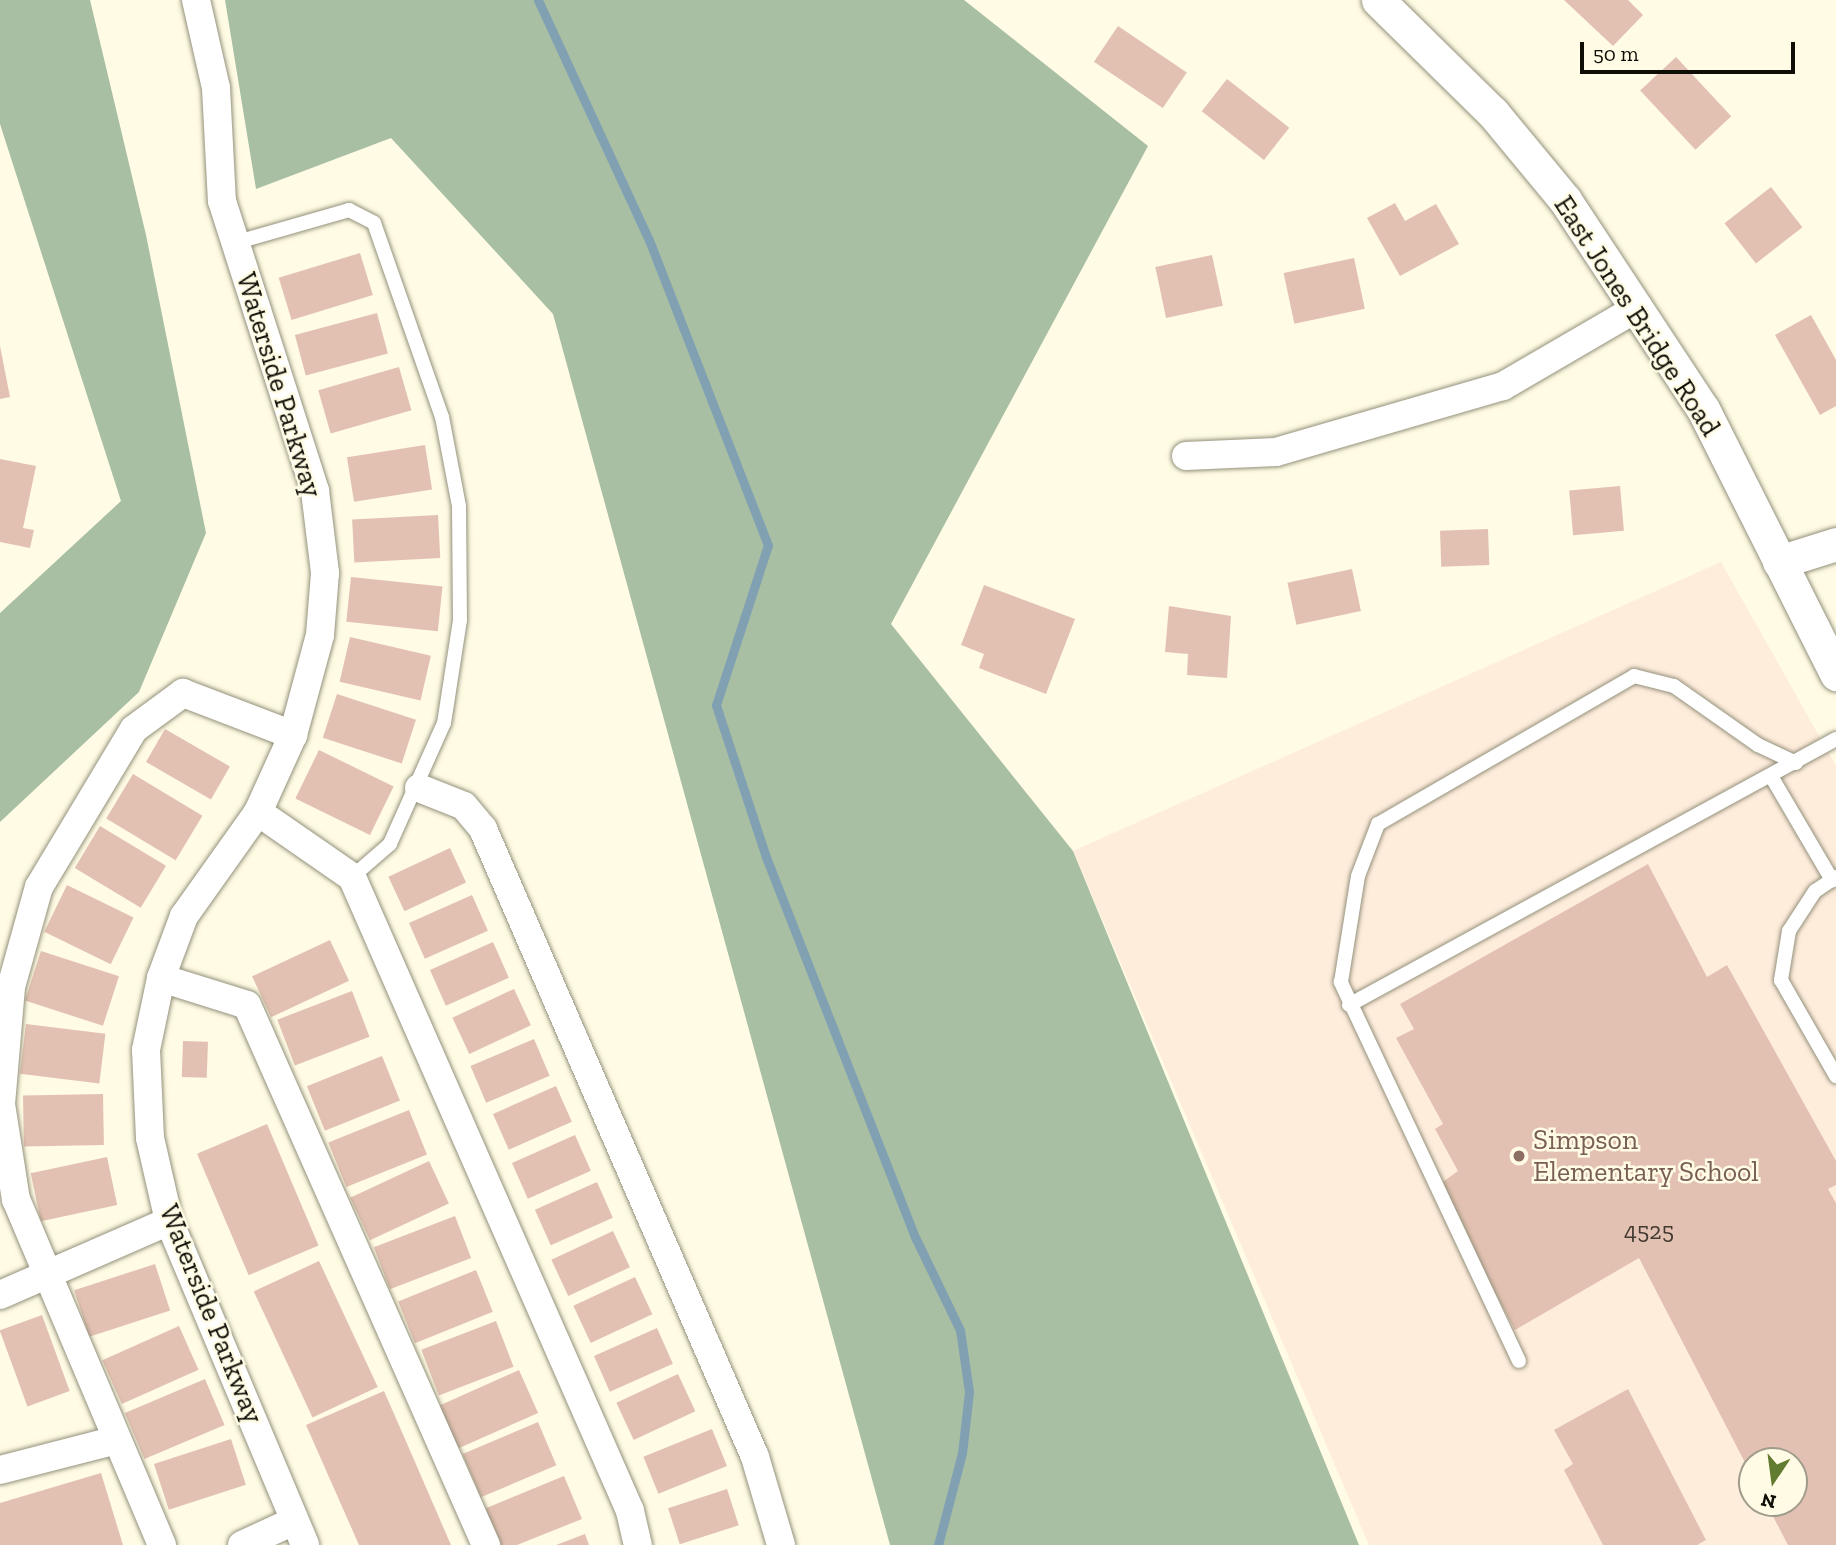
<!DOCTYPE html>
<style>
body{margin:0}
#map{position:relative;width:1836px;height:1545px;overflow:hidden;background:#fffbe4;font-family:"Zilla Slab",serif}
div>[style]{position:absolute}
.education>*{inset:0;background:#ffeddc}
.forest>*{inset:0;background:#a8bfa4}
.stream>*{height:9px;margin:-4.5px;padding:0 4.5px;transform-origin:4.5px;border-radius:4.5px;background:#81a1b3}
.building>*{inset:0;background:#e3c1b2;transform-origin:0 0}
.roads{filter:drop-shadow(0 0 2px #94917c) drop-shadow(0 0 2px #94917c)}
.service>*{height:14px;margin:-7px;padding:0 7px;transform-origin:7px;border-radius:7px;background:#fff}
.minor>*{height:28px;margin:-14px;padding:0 14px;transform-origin:14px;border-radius:14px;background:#fff}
.tertiary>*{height:33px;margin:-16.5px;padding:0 16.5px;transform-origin:16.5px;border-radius:16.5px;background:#fff}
.dots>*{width:19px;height:19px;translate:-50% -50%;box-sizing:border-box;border:4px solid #fffbe4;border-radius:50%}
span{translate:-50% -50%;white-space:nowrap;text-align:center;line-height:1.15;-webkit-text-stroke:5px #fffbe4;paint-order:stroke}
.number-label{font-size:24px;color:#433a31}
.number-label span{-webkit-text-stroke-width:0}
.street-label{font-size:28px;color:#0e0d06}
.education-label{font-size:28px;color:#785e54}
.left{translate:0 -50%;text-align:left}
.north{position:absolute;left:1738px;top:1447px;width:70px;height:70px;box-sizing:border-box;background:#fffbe4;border:2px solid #9f9c8b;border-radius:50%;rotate:193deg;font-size:19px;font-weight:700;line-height:28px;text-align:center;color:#0e0d06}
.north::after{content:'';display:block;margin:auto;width:24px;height:32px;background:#617c30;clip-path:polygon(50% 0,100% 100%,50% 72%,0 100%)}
.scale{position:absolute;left:1580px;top:42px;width:215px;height:32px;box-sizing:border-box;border:4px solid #0e0d06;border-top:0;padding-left:9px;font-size:21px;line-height:24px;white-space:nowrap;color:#0e0d06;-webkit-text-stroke:5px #fffbe4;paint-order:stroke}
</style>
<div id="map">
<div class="education">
<div style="clip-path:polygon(evenodd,1721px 562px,1836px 766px,1836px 1545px,1369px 1545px,1073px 851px,1721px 562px,1752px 1461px,1794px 1461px,1794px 1503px,1752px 1503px,1752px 1461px)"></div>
</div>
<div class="forest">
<div style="clip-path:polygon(0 0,90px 0,146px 235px,206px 533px,139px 692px,0 822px,0 613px,121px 501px,0 124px)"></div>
<div style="clip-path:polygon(225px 0,964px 0,1148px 146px,891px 624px,1073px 851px,1359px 1545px,890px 1545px,553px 314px,391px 138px,256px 189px)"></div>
</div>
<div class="stream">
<div style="left:538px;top:0;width:264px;rotate:65.2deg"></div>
<div style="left:649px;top:240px;width:327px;rotate:68.7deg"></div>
<div style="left:768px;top:545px;width:168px;rotate:108deg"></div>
<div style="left:716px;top:705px;width:160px;rotate:71.8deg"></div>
<div style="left:766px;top:857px;width:410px;rotate:68.6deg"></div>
<div style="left:916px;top:1239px;width:101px;rotate:64.2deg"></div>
<div style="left:960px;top:1330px;width:63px;rotate:81.7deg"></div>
<div style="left:969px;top:1392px;width:61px;rotate:96.5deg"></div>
<div style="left:962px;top:1453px;width:95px;rotate:104.6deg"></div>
</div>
<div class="building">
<div style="clip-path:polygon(1564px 0,1628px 0,1643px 15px,1613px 46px)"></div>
<div style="left:1118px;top:26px;width:83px;height:43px;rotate:34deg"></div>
<div style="left:1676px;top:57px;width:81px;height:49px;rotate:47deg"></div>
<div style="left:1227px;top:79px;width:79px;height:41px;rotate:38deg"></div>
<div style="left:1771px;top:187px;width:51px;height:59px;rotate:52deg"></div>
<div style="clip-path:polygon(1395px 203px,1405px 221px,1436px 204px,1459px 244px,1400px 276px,1367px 218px)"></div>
<div style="left:360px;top:253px;width:44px;height:85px;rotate:73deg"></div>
<div style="left:1212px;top:255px;width:52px;height:58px;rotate:78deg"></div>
<div style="left:1354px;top:258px;width:52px;height:72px;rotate:78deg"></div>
<div style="left:377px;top:313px;width:42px;height:85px;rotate:75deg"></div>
<div style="clip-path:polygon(1811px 315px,1836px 360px,1836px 406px,1820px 415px,1775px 335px)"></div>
<div style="clip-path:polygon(0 346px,10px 397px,0 399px)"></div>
<div style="left:399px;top:367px;width:45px;height:84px;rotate:74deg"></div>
<div style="left:425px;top:445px;width:45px;height:79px;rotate:81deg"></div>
<div style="clip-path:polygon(0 459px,36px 466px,23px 528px,34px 530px,30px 548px,0 542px)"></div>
<div style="left:1620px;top:486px;width:45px;height:51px;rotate:85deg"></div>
<div style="left:438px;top:515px;width:43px;height:86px;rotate:87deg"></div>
<div style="left:1488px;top:529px;width:36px;height:48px;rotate:88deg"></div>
<div style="left:1352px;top:569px;width:43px;height:66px;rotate:78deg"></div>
<div style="left:351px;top:577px;width:92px;height:45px;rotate:6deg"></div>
<div style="clip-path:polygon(984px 585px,1075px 619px,1046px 694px,979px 668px,984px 654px,961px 645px)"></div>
<div style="clip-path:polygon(1169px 606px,1231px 616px,1227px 678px,1187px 675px,1188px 654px,1165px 652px)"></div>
<div style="left:350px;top:637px;width:83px;height:46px;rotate:13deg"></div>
<div style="left:337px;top:694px;width:83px;height:46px;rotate:18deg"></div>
<div style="left:165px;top:729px;width:75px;height:38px;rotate:30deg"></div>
<div style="left:319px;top:750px;width:83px;height:54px;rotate:26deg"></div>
<div style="left:133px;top:774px;width:81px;height:52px;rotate:31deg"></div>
<div style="left:100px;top:826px;width:77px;height:49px;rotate:31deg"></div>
<div style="left:450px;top:848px;width:38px;height:68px;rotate:65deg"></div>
<div style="clip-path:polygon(1648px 864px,1707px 977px,1727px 965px,1836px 1161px,1836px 1185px,1828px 1189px,1836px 1203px,1836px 1545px,1788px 1545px,1766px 1503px,1794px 1503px,1794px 1461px,1752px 1461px,1752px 1476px,1639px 1258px,1515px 1330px,1437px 1186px,1458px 1171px,1435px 1129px,1443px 1124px,1396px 1038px,1414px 1029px,1400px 1004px)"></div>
<div style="left:67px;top:885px;width:74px;height:52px;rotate:26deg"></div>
<div style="left:472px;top:895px;width:39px;height:69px;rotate:66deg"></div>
<div style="left:330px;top:940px;width:45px;height:86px;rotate:65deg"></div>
<div style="left:493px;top:942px;width:39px;height:69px;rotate:66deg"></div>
<div style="left:41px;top:951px;width:82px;height:52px;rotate:18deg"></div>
<div style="left:514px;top:989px;width:40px;height:68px;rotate:65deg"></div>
<div style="left:352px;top:991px;width:49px;height:80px;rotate:69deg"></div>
<div style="left:26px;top:1024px;width:80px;height:50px;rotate:7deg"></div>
<div style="left:534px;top:1039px;width:40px;height:69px;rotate:67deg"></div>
<div style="left:183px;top:1041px;width:25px;height:36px;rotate:2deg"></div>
<div style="left:382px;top:1056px;width:48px;height:81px;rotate:68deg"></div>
<div style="left:556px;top:1086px;width:39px;height:69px;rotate:66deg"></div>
<div style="left:103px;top:1094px;width:51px;height:80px;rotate:89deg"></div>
<div style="left:409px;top:1110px;width:48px;height:87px;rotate:68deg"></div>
<div style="left:267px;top:1124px;width:132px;height:76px;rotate:67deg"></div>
<div style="left:575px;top:1135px;width:39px;height:69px;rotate:66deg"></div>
<div style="left:107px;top:1157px;width:49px;height:78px;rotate:78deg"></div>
<div style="left:429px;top:1161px;width:47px;height:87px;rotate:65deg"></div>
<div style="left:597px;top:1182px;width:39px;height:68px;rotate:66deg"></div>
<div style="left:455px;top:1216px;width:45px;height:87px;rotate:69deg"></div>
<div style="left:613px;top:1231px;width:40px;height:68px;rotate:65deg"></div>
<div style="left:319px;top:1261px;width:139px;height:72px;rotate:65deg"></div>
<div style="left:155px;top:1264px;width:49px;height:85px;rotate:72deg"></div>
<div style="left:476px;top:1270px;width:45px;height:84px;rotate:68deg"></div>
<div style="left:635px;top:1277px;width:41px;height:68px;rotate:65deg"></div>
<div style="left:42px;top:1315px;width:81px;height:45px;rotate:70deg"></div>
<div style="left:496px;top:1321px;width:49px;height:80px;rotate:69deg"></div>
<div style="left:179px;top:1326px;width:48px;height:84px;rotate:66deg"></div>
<div style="left:657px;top:1328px;width:39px;height:69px;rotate:66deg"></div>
<div style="left:519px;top:1370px;width:47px;height:87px;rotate:66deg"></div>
<div style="left:678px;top:1374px;width:41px;height:68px;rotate:65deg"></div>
<div style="left:205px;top:1379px;width:50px;height:87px;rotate:67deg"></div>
<div style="clip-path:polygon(1628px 1389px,1706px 1540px,1697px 1545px,1603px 1545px,1564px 1470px,1573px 1464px,1554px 1430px)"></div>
<div style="clip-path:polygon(384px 1391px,405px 1439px,451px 1545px,359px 1545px,306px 1425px)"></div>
<div style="left:538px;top:1422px;width:47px;height:82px;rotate:67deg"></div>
<div style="left:712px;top:1429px;width:40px;height:74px;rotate:68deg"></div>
<div style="left:231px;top:1439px;width:48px;height:81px;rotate:72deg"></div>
<div style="clip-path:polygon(101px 1473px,123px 1545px,0 1545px,0 1503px)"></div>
<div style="clip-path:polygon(564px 1476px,582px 1519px,517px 1545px,499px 1545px,484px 1509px)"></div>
<div style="left:727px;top:1489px;width:38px;height:62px;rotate:72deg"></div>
<div style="clip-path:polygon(585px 1534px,589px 1545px,556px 1545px)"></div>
</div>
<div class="roads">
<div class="service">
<div style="left:234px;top:243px;width:120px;rotate:-16deg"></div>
<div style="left:349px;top:210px;width:28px;rotate:27deg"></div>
<div style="left:374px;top:223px;width:206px;rotate:70.7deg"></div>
<div style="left:442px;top:417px;width:91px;rotate:79.2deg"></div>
<div style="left:459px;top:506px;width:114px;rotate:89.5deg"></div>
<div style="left:460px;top:620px;width:104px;rotate:98.8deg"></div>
<div style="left:444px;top:723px;width:133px;rotate:114.1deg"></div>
<div style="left:390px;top:844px;width:50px;rotate:139deg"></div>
<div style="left:1771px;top:776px;width:121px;rotate:59.6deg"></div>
<div style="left:1836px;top:877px;width:25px;rotate:146deg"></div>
<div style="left:1815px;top:891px;width:48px;rotate:123deg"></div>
<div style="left:1789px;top:931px;width:50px;rotate:99.3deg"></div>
<div style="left:1781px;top:980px;width:111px;rotate:60.2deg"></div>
<div style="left:1349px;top:1005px;width:555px;rotate:-28.64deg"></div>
<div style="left:1519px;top:1361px;width:419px;rotate:-115.2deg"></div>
<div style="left:1341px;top:982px;width:107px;rotate:-80.9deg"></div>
<div style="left:1358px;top:876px;width:56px;rotate:-69deg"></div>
<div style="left:1378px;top:824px;width:296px;rotate:-30deg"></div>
<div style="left:1634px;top:676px;width:41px;rotate:14deg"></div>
<div style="left:1674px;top:686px;width:103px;rotate:35.1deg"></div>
<div style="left:1758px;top:745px;width:42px;rotate:25.3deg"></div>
</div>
<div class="minor">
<div style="left:196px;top:0;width:90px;rotate:77.2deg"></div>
<div style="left:216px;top:88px;width:113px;rotate:87deg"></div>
<div style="left:222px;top:201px;width:305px;rotate:72.2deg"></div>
<div style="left:315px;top:491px;width:83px;rotate:83deg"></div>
<div style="left:325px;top:573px;width:62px;rotate:94.6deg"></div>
<div style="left:320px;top:635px;width:104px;rotate:105.1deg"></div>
<div style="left:293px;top:735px;width:85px;rotate:114.4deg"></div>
<div style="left:258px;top:812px;width:128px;rotate:125.4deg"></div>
<div style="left:184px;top:916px;width:66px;rotate:110.4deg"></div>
<div style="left:161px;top:978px;width:74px;rotate:101.8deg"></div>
<div style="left:146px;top:1050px;width:88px;rotate:87.4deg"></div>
<div style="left:150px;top:1138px;width:85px;rotate:77.1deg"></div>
<div style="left:169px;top:1221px;width:351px;rotate:67.2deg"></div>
<div style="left:1186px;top:456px;width:90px;rotate:-2.5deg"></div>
<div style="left:1276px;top:452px;width:236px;rotate:-16.2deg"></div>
<div style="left:1503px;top:386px;width:155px;rotate:-30.2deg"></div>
<div style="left:419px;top:788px;width:48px;rotate:21.8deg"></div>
<div style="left:464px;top:806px;width:30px;rotate:50deg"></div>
<div style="left:483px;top:829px;width:684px;rotate:66.58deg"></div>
<div style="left:755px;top:1457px;width:92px;rotate:73.5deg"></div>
<div style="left:258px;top:812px;width:114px;rotate:34.7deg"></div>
<div style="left:352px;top:877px;width:692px;rotate:66.32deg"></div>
<div style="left:630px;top:1511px;width:35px;rotate:77deg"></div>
<div style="left:161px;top:978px;width:90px;rotate:17.4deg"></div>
<div style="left:247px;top:1005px;width:591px;rotate:66.13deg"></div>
<div style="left:0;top:1295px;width:184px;rotate:-23.6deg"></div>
<div style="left:0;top:1470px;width:121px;rotate:-14.4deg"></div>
<div style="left:162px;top:1545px;width:375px;rotate:-112.9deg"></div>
<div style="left:16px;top:1200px;width:97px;rotate:-98.9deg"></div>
<div style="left:1px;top:1104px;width:117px;rotate:-85.1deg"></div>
<div style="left:11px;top:987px;width:104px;rotate:-74.4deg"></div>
<div style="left:39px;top:887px;width:184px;rotate:-59deg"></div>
<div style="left:134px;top:729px;width:61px;rotate:-36.3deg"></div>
<div style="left:183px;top:693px;width:118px;rotate:20.9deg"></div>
<div style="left:242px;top:1545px;width:57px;rotate:-24.8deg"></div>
</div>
<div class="tertiary">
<div style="left:1378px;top:0;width:161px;rotate:44.5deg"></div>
<div style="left:1493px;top:113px;width:113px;rotate:50.4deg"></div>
<div style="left:1565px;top:200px;width:250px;rotate:56.6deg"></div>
<div style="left:1703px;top:409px;width:297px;rotate:63.3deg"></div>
<div style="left:1779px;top:562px;width:60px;rotate:-17.5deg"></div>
</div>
</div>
<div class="dots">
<div style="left:1519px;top:1156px;background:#8d6e63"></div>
</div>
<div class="number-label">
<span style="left:1649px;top:1231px">4525</span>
</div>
<div class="street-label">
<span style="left:1637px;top:316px;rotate:57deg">East Jones Bridge Road</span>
<span style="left:279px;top:385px;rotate:73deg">Waterside Parkway</span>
<span style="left:211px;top:1314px;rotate:68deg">Waterside Parkway</span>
</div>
<div class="education-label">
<span class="left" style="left:1533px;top:1156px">Simpson<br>Elementary School</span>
</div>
<div class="north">N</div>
<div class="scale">50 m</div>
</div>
